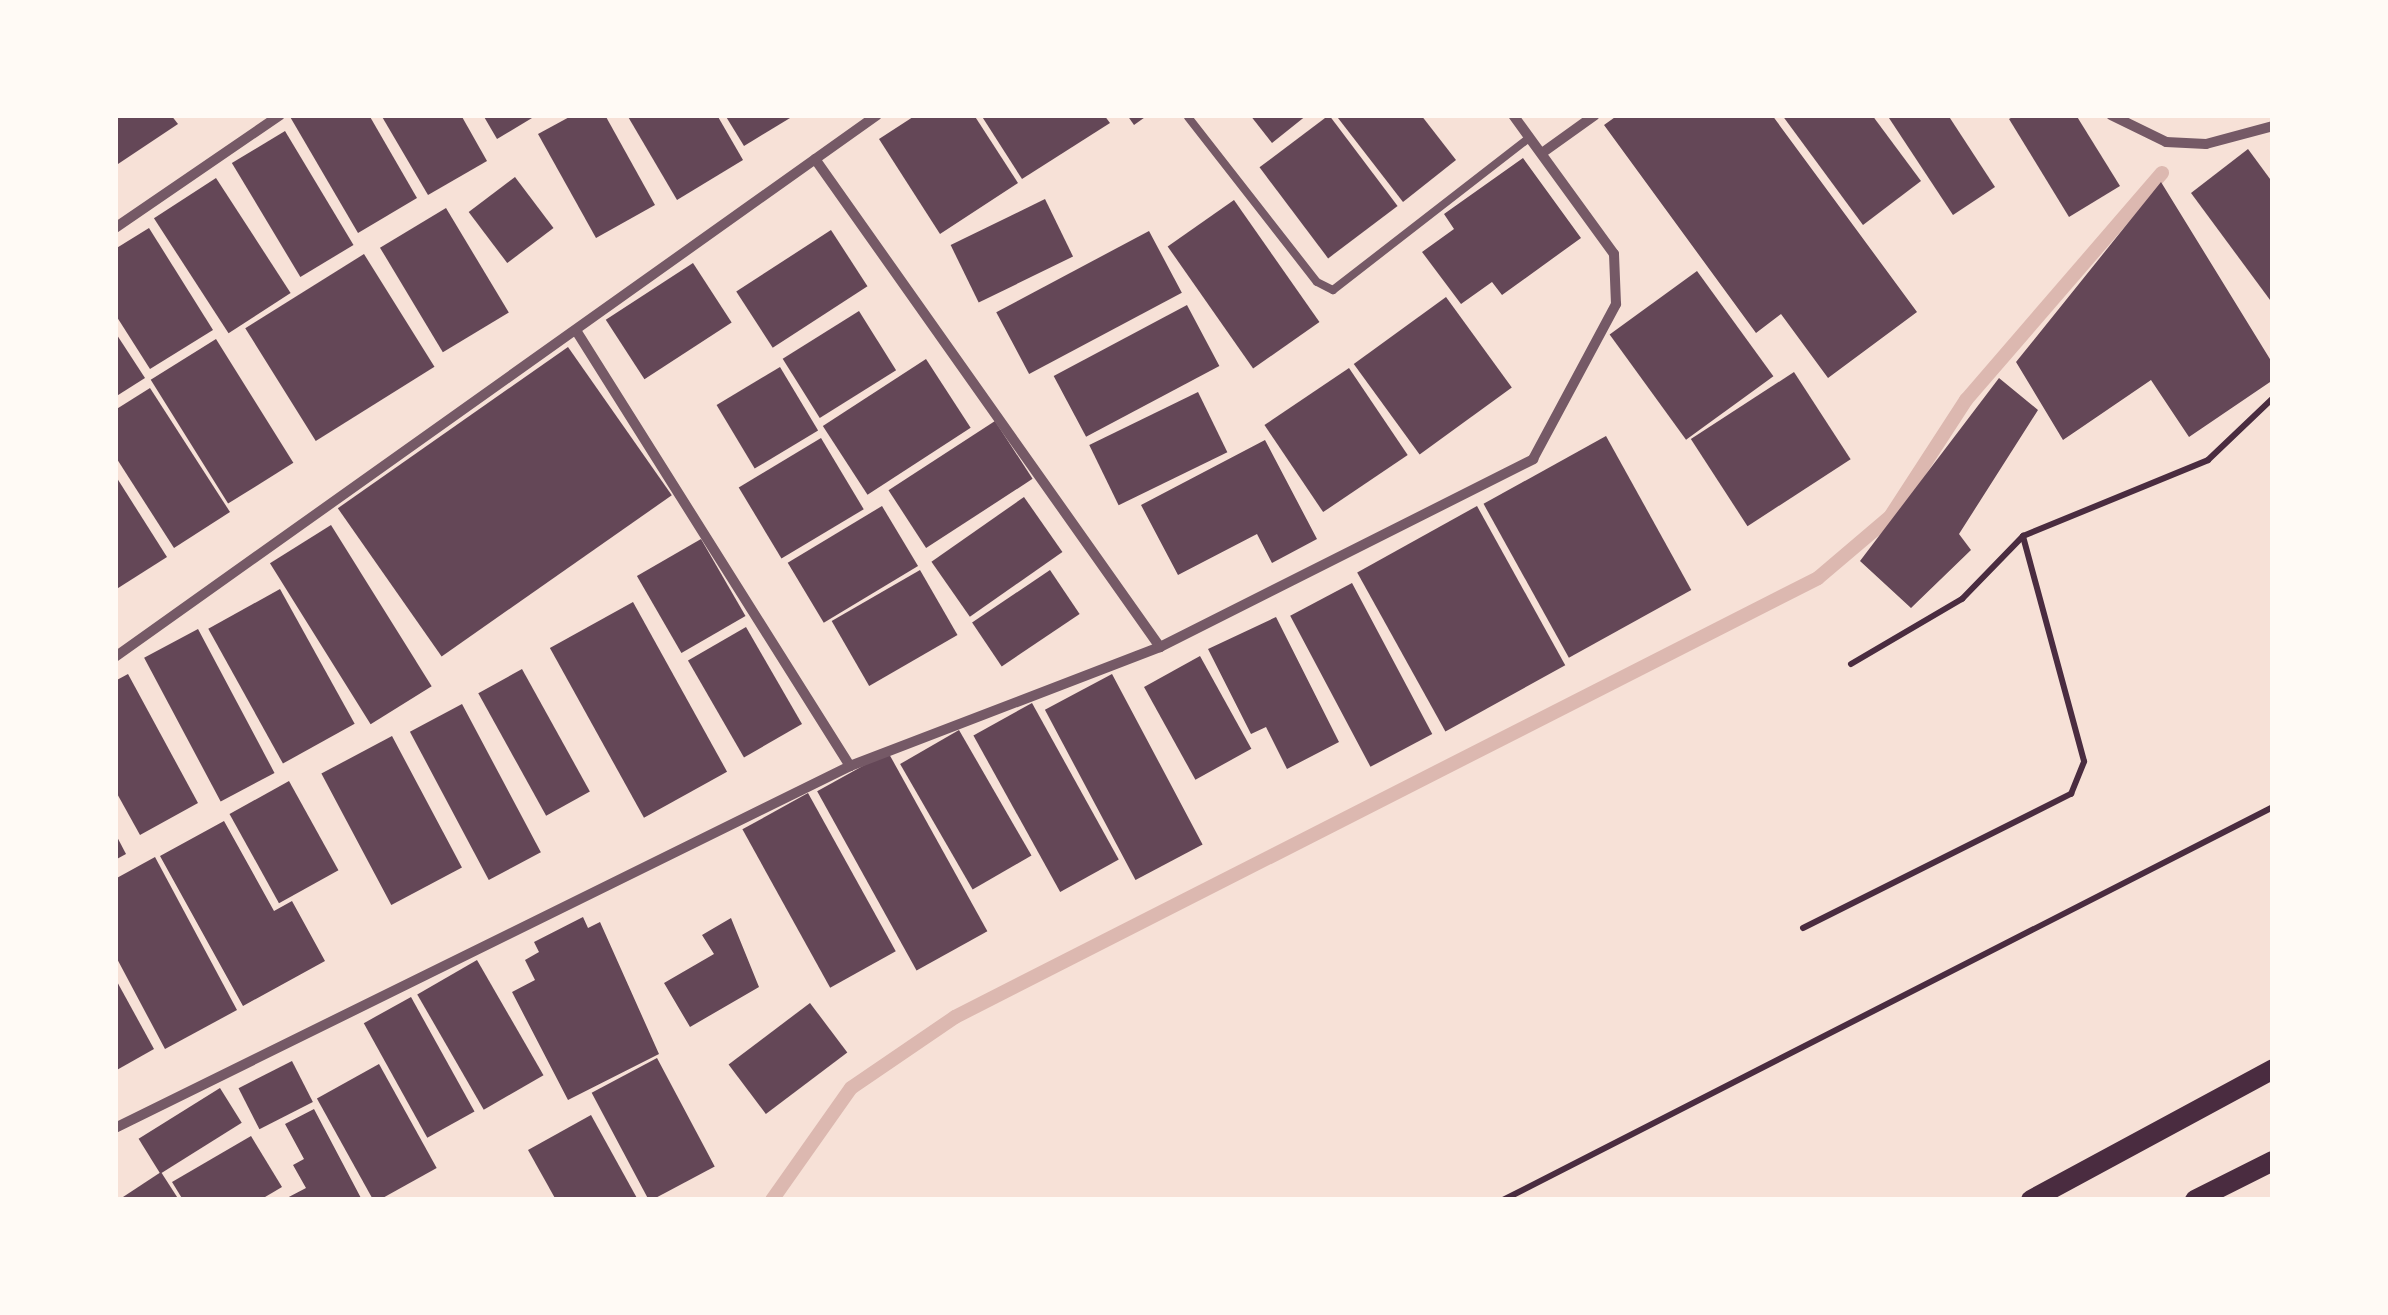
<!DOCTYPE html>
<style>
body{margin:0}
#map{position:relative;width:2388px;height:1315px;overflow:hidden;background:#f7e1d7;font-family:Roboto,sans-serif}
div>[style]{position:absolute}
.stream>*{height:14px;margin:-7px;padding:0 7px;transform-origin:7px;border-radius:7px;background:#dcb8b0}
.building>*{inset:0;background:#644757;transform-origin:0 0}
.path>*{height:6px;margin:-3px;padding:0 3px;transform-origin:3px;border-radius:3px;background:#4a2c40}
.service>*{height:8px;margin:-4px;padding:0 4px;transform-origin:4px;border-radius:4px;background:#755966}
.minor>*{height:10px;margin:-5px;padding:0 5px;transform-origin:5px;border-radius:5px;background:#755966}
.secondary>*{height:20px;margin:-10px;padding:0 10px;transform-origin:10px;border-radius:10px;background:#4a2c40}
span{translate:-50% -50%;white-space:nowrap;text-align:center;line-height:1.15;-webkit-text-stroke:8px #fffaf5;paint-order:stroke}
.frame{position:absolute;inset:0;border:118px solid #fffaf5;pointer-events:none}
</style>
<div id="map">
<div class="stream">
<div style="left:772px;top:1200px;width:137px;rotate:-54.8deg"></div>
<div style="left:851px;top:1088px;width:126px;rotate:-34.3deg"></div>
<div style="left:955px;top:1017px;width:968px;rotate:-26.96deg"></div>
<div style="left:1818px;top:578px;width:94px;rotate:-40.3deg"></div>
<div style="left:1890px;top:517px;width:140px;rotate:-57deg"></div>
<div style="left:1966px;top:400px;width:300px;rotate:-49.2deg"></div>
</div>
<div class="building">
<div style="clip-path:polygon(115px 115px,171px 115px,178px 124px,115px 166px)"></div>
<div style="clip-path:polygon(289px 115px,369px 115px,417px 198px,358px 233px)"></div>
<div style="clip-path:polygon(381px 115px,461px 115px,487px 161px,428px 195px)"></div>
<div style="clip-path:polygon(483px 115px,537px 115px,497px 139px)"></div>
<div style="clip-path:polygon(573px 115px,605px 115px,655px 205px,596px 238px,538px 134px)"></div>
<div style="clip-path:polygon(627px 115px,717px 115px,743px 160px,677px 200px)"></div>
<div style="clip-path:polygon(725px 115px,795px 115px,744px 146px)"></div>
<div style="clip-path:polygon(916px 115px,974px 115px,1018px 183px,940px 234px,879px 139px)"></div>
<div style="clip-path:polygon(981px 115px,1104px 115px,1110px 123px,1022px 179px)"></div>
<div style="clip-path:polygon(1127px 115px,1148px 115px,1134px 125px)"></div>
<div style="clip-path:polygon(1250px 115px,1307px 115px,1272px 143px)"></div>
<div style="left:1329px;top:115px;width:114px;height:87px;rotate:53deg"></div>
<div style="clip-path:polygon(1421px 115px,1456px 160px,1403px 202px,1338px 118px)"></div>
<div style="clip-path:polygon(1618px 115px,1772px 115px,1917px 312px,1828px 378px,1781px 314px,1756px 333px,1604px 125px)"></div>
<div style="clip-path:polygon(1782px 115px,1872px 115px,1921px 181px,1863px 225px)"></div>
<div style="clip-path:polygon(1887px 115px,1948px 115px,1995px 187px,1953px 215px)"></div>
<div style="clip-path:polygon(2016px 115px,2076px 115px,2120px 186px,2069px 217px,2009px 119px)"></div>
<div style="left:285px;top:131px;width:133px;height:62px;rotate:59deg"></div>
<div style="clip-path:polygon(2248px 149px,2273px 183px,2273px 304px,2191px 193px)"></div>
<div style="clip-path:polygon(1523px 158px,1581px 238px,1502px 295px,1492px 282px,1461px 304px,1422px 252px,1454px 229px,1444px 214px)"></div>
<div style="left:515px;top:177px;width:64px;height:58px;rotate:53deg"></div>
<div style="left:216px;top:178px;width:137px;height:74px;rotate:57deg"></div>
<div style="clip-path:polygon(2161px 182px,2273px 364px,2273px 380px,2189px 437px,2151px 380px,2063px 440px,2016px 362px)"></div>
<div style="left:1045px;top:199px;width:64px;height:105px;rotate:64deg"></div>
<div style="left:1234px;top:200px;width:149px;height:81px;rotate:55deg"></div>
<div style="left:446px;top:208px;width:122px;height:77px;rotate:59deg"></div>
<div style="clip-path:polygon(149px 228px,213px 330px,150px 369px,115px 314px,115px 249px)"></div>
<div style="left:831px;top:230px;width:67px;height:113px;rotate:57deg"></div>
<div style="left:1149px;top:231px;width:70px;height:173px;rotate:62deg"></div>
<div style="left:364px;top:254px;width:133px;height:140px;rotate:58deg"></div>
<div style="left:693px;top:263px;width:71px;height:104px;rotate:57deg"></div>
<div style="left:1697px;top:271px;width:130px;height:108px;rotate:54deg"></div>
<div style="left:1446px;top:297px;width:112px;height:114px;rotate:54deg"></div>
<div style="left:1187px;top:305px;width:69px;height:151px;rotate:62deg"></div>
<div style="left:859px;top:311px;width:70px;height:90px;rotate:58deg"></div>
<div style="clip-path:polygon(115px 332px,145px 378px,115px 397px)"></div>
<div style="left:216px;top:339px;width:146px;height:77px;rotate:58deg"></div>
<div style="left:568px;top:347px;width:181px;height:281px;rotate:55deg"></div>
<div style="left:926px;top:359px;width:82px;height:123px;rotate:57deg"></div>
<div style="left:780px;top:367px;width:74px;height:74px;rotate:59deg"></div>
<div style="left:1349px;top:368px;width:105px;height:102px;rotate:56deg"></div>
<div style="left:1794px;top:372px;width:104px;height:123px;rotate:57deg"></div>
<div style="clip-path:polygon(1999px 378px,2038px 410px,1959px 534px,1971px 550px,1911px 608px,1860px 561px)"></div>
<div style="clip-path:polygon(150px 388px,230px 512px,174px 548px,115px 456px,115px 410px)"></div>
<div style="left:1198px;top:392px;width:67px;height:121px;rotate:64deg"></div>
<div style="left:995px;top:421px;width:69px;height:127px;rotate:57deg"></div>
<div style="left:1606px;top:436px;width:176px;height:140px;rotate:61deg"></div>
<div style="left:821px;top:438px;width:83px;height:96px;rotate:59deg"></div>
<div style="clip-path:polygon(1265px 440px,1317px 539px,1272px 563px,1257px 534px,1178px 575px,1141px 505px)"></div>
<div style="clip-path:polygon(115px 475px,167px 557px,115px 590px)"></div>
<div style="left:1024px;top:497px;width:67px;height:113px;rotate:55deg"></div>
<div style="left:882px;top:506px;width:70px;height:110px;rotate:59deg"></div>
<div style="left:1477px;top:506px;width:182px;height:137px;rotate:61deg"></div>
<div style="left:331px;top:525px;width:190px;height:72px;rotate:58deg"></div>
<div style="left:701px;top:539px;width:89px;height:74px;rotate:60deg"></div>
<div style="left:920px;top:570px;width:75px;height:102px;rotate:60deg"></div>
<div style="left:1050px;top:570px;width:53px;height:94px;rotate:56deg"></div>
<div style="left:1352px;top:583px;width:171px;height:70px;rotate:62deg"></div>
<div style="left:280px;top:589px;width:154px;height:82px;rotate:61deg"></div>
<div style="left:633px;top:602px;width:194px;height:95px;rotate:61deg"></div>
<div style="clip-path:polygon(1276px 617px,1339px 742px,1287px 769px,1266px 727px,1251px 734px,1208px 649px)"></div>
<div style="left:746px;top:627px;width:112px;height:67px;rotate:60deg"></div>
<div style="left:198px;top:629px;width:163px;height:61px;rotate:62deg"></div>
<div style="left:1200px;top:656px;width:106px;height:64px;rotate:61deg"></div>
<div style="left:522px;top:669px;width:140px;height:50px;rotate:61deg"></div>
<div style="clip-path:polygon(128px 674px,198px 803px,140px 835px,115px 790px,115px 681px)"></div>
<div style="left:1112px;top:674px;width:193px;height:76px;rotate:62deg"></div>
<div style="left:1032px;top:703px;width:179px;height:67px;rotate:61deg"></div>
<div style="left:462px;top:704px;width:168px;height:59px;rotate:62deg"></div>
<div style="left:959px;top:730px;width:145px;height:68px;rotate:60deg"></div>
<div style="left:392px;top:736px;width:149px;height:80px;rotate:62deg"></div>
<div style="left:888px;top:752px;width:205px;height:81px;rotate:61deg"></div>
<div style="left:289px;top:781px;width:102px;height:68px;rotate:61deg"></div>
<div style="left:808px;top:793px;width:181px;height:75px;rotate:61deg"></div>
<div style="clip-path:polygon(224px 821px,274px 911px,292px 901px,325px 961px,243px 1006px,160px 856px)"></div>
<div style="clip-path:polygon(115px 833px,126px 854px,115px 860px)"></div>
<div style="clip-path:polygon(155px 857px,237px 1010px,165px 1049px,115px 955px,115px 879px)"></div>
<div style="clip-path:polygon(583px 917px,588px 928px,600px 922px,659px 1054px,568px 1100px,512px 992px,535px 980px,525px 960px,539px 952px,534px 942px)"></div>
<div style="clip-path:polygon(731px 918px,759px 987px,690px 1027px,664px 983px,714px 954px,702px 935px)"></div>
<div style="left:477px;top:960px;width:133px;height:69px;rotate:60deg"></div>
<div style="clip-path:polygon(115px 978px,154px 1049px,115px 1071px)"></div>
<div style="left:411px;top:997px;width:131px;height:54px;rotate:61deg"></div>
<div style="left:810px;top:1003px;width:62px;height:102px;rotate:53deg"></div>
<div style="left:657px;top:1058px;width:123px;height:74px;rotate:62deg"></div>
<div style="left:292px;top:1061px;width:46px;height:60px;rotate:63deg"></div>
<div style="left:379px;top:1064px;width:119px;height:71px;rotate:61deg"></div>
<div style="left:220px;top:1088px;width:41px;height:96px;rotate:58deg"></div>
<div style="clip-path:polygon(314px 1109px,362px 1200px,283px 1200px,306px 1188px,293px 1165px,304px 1159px,285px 1124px)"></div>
<div style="clip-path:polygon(591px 1115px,638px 1200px,556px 1200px,528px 1150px)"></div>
<div style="clip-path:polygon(251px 1136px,282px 1187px,260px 1200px,183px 1200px,172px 1182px)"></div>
<div style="clip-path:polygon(161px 1172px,179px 1200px,125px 1200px,123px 1197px)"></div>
</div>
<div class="path">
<div style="left:1851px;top:664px;width:129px;rotate:-30.4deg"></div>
<div style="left:1962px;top:599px;width:88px;rotate:-45.9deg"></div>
<div style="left:2023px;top:536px;width:200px;rotate:-22.3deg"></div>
<div style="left:2208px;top:460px;width:90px;rotate:-43.6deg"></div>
<div style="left:1803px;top:928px;width:300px;rotate:-26.6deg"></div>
<div style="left:2071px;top:794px;width:35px;rotate:-68deg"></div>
<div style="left:2084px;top:761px;width:233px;rotate:-105.2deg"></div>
<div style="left:1503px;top:1200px;width:864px;rotate:-27.04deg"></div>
</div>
<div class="service">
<div style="left:1188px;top:117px;width:209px;rotate:52deg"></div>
<div style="left:1317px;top:282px;width:18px;rotate:27deg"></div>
<div style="left:1333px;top:290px;width:249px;rotate:-37.8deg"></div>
</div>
<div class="minor">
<div style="left:2111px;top:115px;width:61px;rotate:26.1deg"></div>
<div style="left:2166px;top:142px;width:40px;rotate:2.9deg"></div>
<div style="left:2206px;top:144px;width:69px;rotate:-15deg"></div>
<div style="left:1542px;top:153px;width:65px;rotate:-35.6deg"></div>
<div style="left:815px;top:159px;width:598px;rotate:54.74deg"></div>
<div style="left:115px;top:228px;width:200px;rotate:-34.4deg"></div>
<div style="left:577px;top:332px;width:513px;rotate:57.83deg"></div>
<div style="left:115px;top:657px;width:935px;rotate:-35.42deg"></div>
<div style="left:115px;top:1128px;width:819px;rotate:-26.22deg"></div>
<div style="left:850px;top:766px;width:332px;rotate:-21deg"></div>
<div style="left:1160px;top:647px;width:418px;rotate:-26.7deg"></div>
<div style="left:1533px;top:459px;width:176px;rotate:-61.8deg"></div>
<div style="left:1616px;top:304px;width:50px;rotate:-92.3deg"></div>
<div style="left:1614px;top:254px;width:172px;rotate:-126deg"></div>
</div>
<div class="secondary">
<div style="left:2031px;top:1200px;width:275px;rotate:-28.4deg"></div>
<div style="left:2195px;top:1200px;width:87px;rotate:-26.6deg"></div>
</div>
<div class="frame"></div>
</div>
